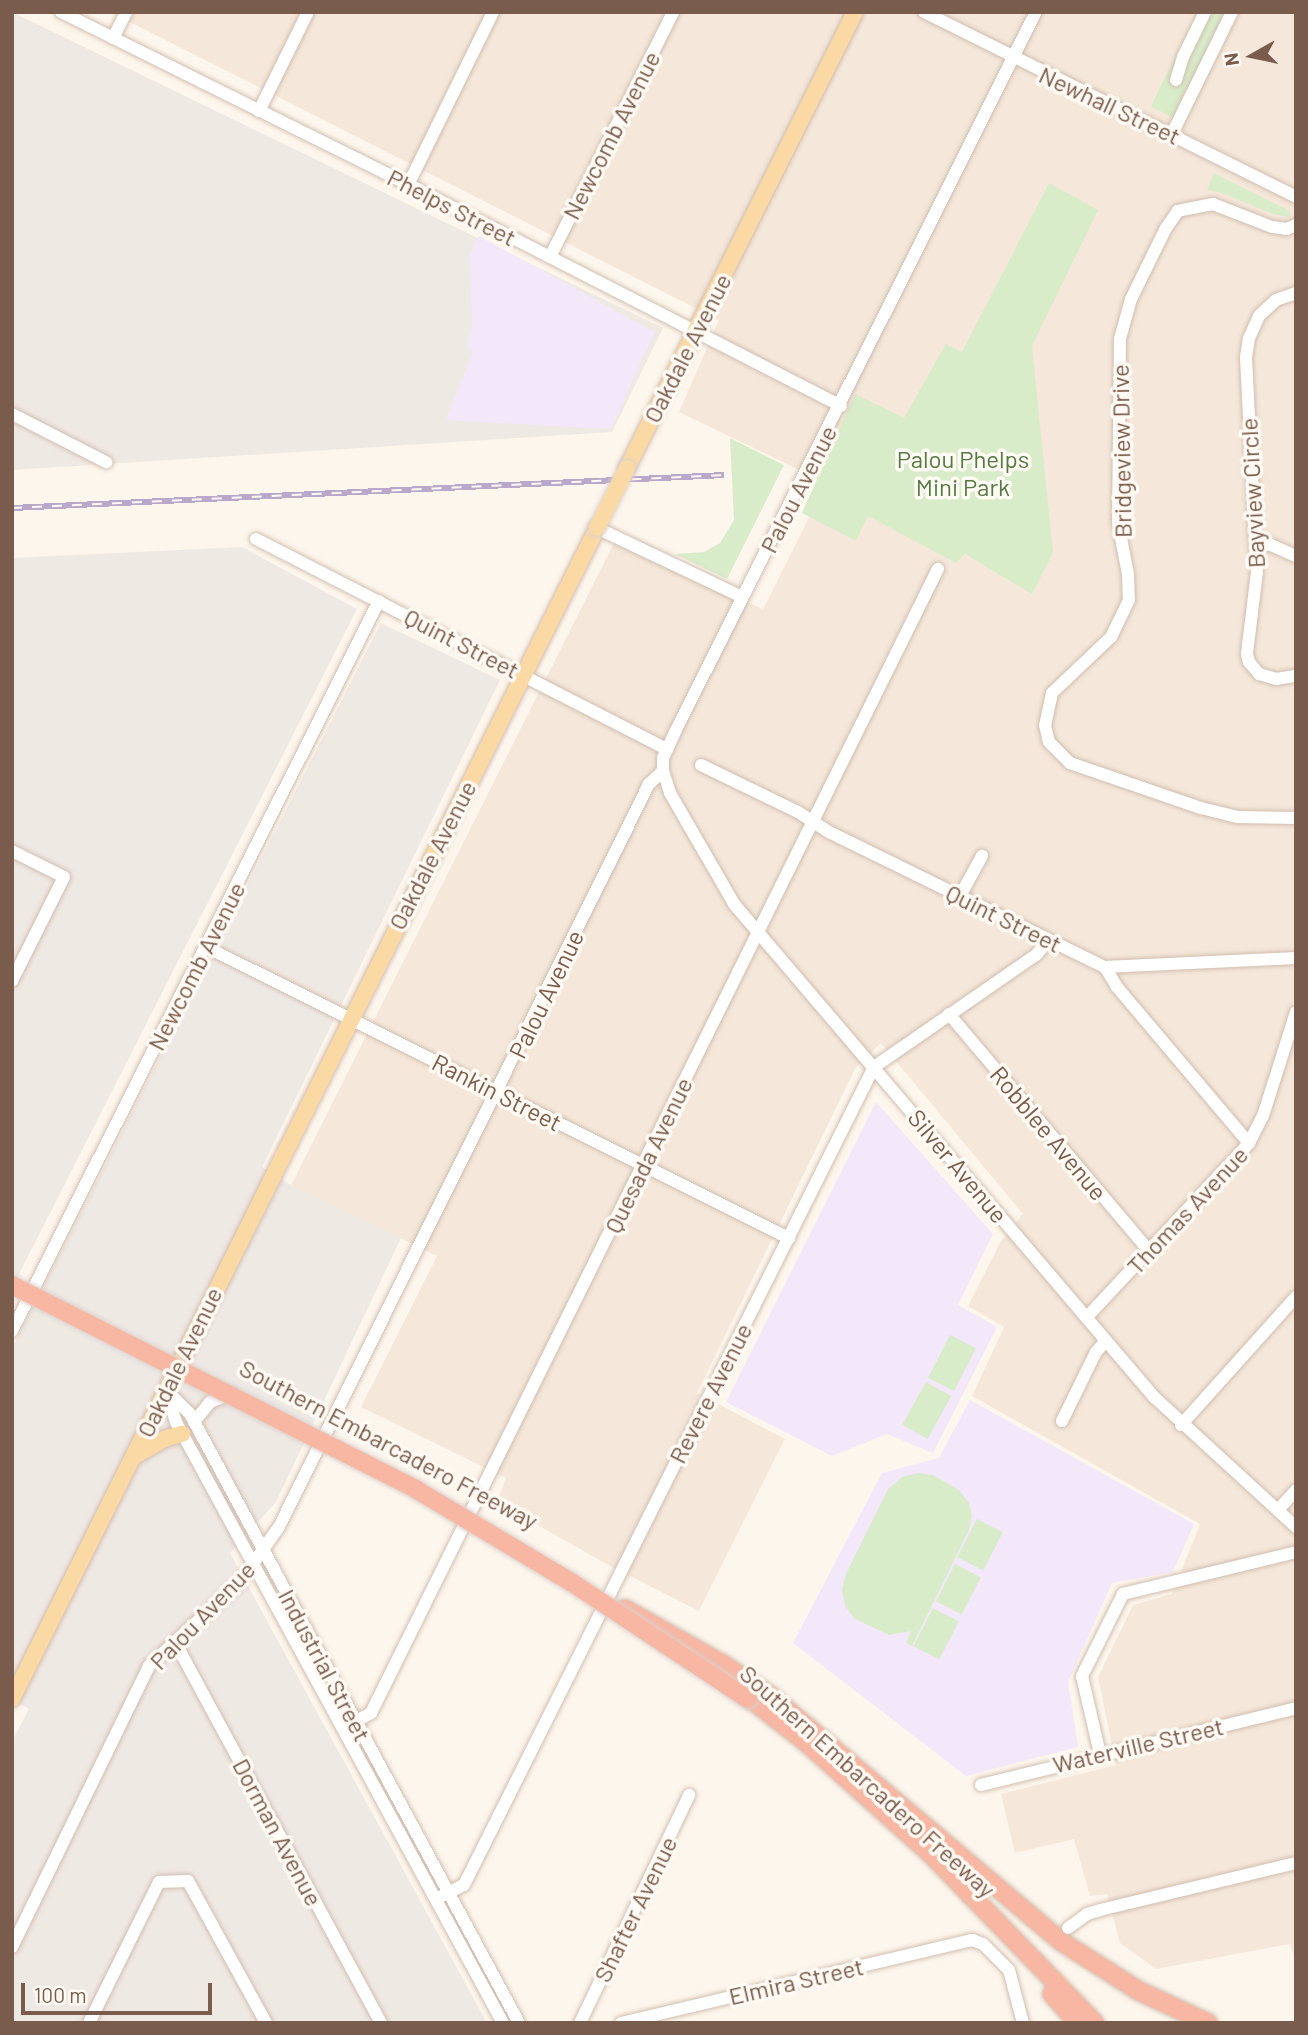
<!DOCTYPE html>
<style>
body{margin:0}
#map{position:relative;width:1308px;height:2035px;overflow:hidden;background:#fdf6ec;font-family:Barlow,sans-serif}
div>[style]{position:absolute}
.residential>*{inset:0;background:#f5e8da}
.industrial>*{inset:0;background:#efe9e4}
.education>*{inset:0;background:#f3e8fa}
.green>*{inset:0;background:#d8ecc9;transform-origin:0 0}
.roads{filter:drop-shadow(0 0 2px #d1beb0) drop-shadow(0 0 2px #d1beb0)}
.minor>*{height:12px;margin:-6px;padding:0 6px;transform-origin:6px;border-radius:6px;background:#fff}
.major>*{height:16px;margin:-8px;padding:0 8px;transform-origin:8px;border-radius:8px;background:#fbd9a5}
.highway>*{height:18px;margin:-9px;padding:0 9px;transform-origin:9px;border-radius:9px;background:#f7b7a3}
.rail>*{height:6px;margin-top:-3px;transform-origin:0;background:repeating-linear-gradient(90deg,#fffaf3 0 10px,#b9a8c9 0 20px);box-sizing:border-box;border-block:2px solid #b9a8c9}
.bridges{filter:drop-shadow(0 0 2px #dad1cd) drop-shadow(0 0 2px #dad1cd)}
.major-bridge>*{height:16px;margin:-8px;padding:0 8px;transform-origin:8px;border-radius:8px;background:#fbd9a5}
.highway-bridge>*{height:18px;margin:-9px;padding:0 9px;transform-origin:9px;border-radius:9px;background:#f7b7a3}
span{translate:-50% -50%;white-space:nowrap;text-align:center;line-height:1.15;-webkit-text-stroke:7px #fffaf3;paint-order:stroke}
.street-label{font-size:24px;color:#7a5c4d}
.park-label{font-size:24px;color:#537a41}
.frame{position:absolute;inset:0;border:14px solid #7a5c4d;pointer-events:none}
.north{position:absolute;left:1217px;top:21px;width:70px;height:70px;-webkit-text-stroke:5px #fffaf3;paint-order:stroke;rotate:261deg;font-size:19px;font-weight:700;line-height:28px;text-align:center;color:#7a5c4d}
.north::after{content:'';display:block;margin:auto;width:24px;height:32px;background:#7a5c4d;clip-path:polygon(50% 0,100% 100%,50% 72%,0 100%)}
.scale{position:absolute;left:21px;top:1983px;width:191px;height:32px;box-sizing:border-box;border:4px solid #7a5c4d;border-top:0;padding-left:9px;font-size:21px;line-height:24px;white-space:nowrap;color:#7a5c4d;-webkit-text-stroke:5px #fffaf3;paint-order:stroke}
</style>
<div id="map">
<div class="residential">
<div style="clip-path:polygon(110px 12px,1296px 12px,1296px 1964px,1290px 1944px,1156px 1969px,1120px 1943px,1107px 1894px,1090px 1896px,1074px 1839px,1015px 1853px,1001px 1794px,1116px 1765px,1098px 1677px,1133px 1605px,1172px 1594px,1200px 1524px,972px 1396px,1004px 1327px,968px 1306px,1001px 1241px,1023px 1214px,881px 1043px,856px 1067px,697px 1393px,785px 1439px,699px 1611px,612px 1567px,497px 1502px,506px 1478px,361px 1407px,437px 1256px,291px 1185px,615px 541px,763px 609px,826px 483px,679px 412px,719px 320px)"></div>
</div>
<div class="industrial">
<div style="clip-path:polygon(12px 12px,663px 328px,612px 432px,12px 470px)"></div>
<div style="clip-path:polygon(242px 547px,357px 609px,12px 1288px,12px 558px)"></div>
<div style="clip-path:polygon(381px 623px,500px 680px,262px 1167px,291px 1185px,401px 1238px,276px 1502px,230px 1553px,487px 2023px,12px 2023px,12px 1741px,29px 1709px,12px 1700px,12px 1348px)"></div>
</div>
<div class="education">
<div style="clip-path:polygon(479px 236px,654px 332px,611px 429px,446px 420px,472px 354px,468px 342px,472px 326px,470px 255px)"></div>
<div style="clip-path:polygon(876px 1102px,993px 1234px,958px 1305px,997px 1327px,933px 1453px,887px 1434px,832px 1456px,726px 1402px)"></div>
<div style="clip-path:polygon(970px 1400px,1194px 1524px,1173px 1572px,1112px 1583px,1068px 1682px,1078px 1747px,966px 1776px,793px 1643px,882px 1473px,939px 1458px)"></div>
</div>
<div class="green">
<div style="clip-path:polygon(1213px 12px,1226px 12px,1173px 118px,1151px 106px,1177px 53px,1189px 59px)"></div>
<div style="clip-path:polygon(1214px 173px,1290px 211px,1289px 217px,1273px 214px,1219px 192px,1207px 190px)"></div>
<div style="clip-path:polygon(1049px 183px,1098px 210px,1032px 346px,1053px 553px,1032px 594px,965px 554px,956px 563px,868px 516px,856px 541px,802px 513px,855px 394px,904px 418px,946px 344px,962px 352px)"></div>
<div style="clip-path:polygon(730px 438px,784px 465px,727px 579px,675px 554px,704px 552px,720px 543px,734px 520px)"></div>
<div style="left:950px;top:1335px;width:29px;height:48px;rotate:27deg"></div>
<div style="left:926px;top:1382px;width:29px;height:49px;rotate:29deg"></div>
<div style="clip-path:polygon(918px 1473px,933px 1475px,959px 1490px,969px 1503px,972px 1516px,969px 1530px,912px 1646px,906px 1643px,911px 1631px,889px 1635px,855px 1619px,845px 1606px,842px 1589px,846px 1574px,888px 1489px,902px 1477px)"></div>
<div style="left:977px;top:1519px;width:29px;height:43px;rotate:27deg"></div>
<div style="left:955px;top:1564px;width:29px;height:42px;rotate:27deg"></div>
<div style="left:933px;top:1608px;width:29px;height:43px;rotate:27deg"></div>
</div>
<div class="roads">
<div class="minor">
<div style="left:61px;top:12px;width:400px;rotate:26.4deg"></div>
<div style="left:419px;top:190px;width:474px;rotate:27.1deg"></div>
<div style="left:924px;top:12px;width:415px;rotate:26.4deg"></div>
<div style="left:1036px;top:12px;width:803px;rotate:116.63deg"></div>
<div style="left:676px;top:730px;width:31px;rotate:115deg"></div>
<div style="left:663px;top:758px;width:13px;rotate:90deg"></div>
<div style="left:663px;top:771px;width:23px;rotate:72deg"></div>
<div style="left:670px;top:793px;width:128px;rotate:60deg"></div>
<div style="left:734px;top:904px;width:648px;rotate:49.57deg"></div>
<div style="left:1154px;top:1397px;width:193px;rotate:42.5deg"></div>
<div style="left:113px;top:38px;width:29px;rotate:-63deg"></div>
<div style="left:1176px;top:80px;width:24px;rotate:-73deg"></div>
<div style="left:1183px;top:57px;width:50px;rotate:-63.9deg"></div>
<div style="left:259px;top:111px;width:110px;rotate:-63.7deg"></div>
<div style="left:1172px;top:134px;width:136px;rotate:-63.8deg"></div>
<div style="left:408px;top:185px;width:193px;rotate:-63.8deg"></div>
<div style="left:1296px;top:225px;width:10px;rotate:156deg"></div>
<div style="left:1287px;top:229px;width:15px;rotate:-172deg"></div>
<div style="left:1272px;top:227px;width:63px;rotate:-158.7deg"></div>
<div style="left:1213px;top:204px;width:36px;rotate:169deg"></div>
<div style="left:1178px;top:211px;width:21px;rotate:125deg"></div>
<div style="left:1166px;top:228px;width:79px;rotate:116.2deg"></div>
<div style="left:1131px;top:299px;width:41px;rotate:105.4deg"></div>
<div style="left:1120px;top:339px;width:184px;rotate:90.6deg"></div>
<div style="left:1118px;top:523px;width:52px;rotate:78.9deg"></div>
<div style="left:1128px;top:574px;width:26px;rotate:88deg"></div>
<div style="left:1129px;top:600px;width:41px;rotate:115.9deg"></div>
<div style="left:1111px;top:637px;width:81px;rotate:136.5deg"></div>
<div style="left:1052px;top:693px;width:33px;rotate:102deg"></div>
<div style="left:1045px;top:725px;width:17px;rotate:77deg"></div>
<div style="left:1049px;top:742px;width:30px;rotate:45deg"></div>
<div style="left:1070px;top:763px;width:139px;rotate:19deg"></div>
<div style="left:1201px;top:808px;width:38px;rotate:14deg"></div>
<div style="left:1238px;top:817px;width:58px;rotate:1deg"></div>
<div style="left:550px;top:257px;width:274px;rotate:-63.3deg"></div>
<div style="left:1296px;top:293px;width:21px;rotate:161deg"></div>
<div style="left:1276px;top:300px;width:23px;rotate:137deg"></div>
<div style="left:1259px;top:316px;width:24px;rotate:114deg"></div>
<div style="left:1249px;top:338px;width:20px;rotate:99deg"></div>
<div style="left:1246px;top:358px;width:214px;rotate:87.1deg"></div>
<div style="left:1257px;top:572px;width:83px;rotate:97deg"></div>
<div style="left:1247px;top:654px;width:8px;rotate:76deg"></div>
<div style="left:1249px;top:662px;width:16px;rotate:50deg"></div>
<div style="left:1259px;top:674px;width:18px;rotate:16deg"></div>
<div style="left:1276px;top:679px;width:20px;rotate:-9deg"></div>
<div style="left:12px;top:414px;width:106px;rotate:27.1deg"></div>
<div style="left:597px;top:528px;width:161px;rotate:25.4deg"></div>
<div style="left:256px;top:539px;width:462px;rotate:27.1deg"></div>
<div style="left:1256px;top:544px;width:15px;rotate:4deg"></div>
<div style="left:1271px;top:545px;width:27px;rotate:24deg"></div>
<div style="left:701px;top:765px;width:108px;rotate:25.9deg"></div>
<div style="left:798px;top:812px;width:37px;rotate:33deg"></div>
<div style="left:829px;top:832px;width:307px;rotate:26.1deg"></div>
<div style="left:1105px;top:967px;width:23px;rotate:59deg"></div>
<div style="left:1117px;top:987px;width:204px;rotate:49.8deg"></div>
<div style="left:12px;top:851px;width:58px;rotate:26.6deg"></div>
<div style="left:64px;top:877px;width:116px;rotate:116.6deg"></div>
<div style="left:960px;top:896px;width:46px;rotate:-61.2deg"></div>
<div style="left:206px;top:947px;width:652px;rotate:26.53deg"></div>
<div style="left:1105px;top:967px;width:191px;rotate:-2.7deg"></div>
<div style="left:949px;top:1014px;width:310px;rotate:49.8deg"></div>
<div style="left:1087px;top:1317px;width:238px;rotate:-47deg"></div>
<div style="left:1249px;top:1143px;width:30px;rotate:-63deg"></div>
<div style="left:1263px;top:1116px;width:109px;rotate:-72.4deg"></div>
<div style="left:12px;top:1331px;width:817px;rotate:-63.31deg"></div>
<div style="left:166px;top:1390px;width:34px;rotate:45deg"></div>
<div style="left:190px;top:1414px;width:692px;rotate:61.62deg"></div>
<div style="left:167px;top:1394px;width:29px;rotate:72deg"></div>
<div style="left:176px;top:1422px;width:684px;rotate:61.45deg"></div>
<div style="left:1062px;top:1421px;width:77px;rotate:-63.8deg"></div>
<div style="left:1096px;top:1352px;width:15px;rotate:-48deg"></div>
<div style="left:194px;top:1422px;width:26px;rotate:-51deg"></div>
<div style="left:210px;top:1402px;width:22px;rotate:-21deg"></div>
<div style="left:1181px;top:1425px;width:172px;rotate:-48.1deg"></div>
<div style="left:1278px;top:1510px;width:27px;rotate:-48deg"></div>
<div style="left:175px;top:1642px;width:433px;rotate:61.6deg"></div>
<div style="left:343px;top:1728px;width:32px;rotate:-28deg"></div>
<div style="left:371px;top:1713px;width:1277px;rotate:-63.64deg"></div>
<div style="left:1100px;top:1754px;width:80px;rotate:-103deg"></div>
<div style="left:1082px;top:1676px;width:92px;rotate:-63.4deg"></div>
<div style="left:1123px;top:1594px;width:178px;rotate:-13.6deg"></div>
<div style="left:981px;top:1785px;width:324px;rotate:-13.7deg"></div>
<div style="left:436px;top:1899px;width:31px;rotate:-27deg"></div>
<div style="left:464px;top:1885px;width:915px;rotate:-63.38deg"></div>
<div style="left:874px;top:1067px;width:197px;rotate:-34.7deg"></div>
<div style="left:1036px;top:955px;width:18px;rotate:-49deg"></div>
<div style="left:1068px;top:1928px;width:24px;rotate:-36deg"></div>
<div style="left:1087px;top:1914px;width:14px;rotate:-17deg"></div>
<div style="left:1100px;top:1910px;width:202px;rotate:-13.5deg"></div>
<div style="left:12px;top:1947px;width:313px;rotate:-64deg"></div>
<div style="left:149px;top:1666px;width:124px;rotate:-42.7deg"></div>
<div style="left:240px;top:1582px;width:67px;rotate:-54.7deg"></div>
<div style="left:279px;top:1527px;width:830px;rotate:-63.53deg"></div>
<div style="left:649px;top:784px;width:19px;rotate:-43deg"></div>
<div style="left:89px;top:2023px;width:157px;rotate:-63.6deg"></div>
<div style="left:159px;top:1882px;width:29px;rotate:-2deg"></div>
<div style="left:188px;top:1881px;width:162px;rotate:61.2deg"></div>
<div style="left:580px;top:2023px;width:253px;rotate:-64.4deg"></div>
<div style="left:621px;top:2023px;width:361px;rotate:-13.3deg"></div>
<div style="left:972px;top:1940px;width:12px;rotate:20deg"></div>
<div style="left:983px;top:1944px;width:37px;rotate:45deg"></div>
<div style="left:1009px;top:1970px;width:55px;rotate:75.2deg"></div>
</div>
<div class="major">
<div style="left:627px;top:468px;width:510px;rotate:-63.43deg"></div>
<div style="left:133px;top:1457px;width:36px;rotate:-30deg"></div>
<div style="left:164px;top:1439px;width:19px;rotate:-16deg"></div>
<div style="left:12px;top:1699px;width:1309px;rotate:-63.45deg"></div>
</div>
<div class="highway">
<div style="left:625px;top:1609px;width:114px;rotate:29.5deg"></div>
<div style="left:724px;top:1665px;width:58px;rotate:33.7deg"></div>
<div style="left:772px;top:1697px;width:380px;rotate:40.2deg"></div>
<div style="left:1062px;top:1942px;width:91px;rotate:32.5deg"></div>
<div style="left:1139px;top:1991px;width:76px;rotate:24.9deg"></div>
<div style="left:738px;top:1689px;width:88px;rotate:38deg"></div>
<div style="left:807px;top:1743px;width:165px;rotate:41.8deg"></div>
<div style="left:930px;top:1853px;width:237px;rotate:45.9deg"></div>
<div style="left:1052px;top:1994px;width:39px;rotate:48deg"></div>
</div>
</div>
<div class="rail">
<div style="left:12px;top:508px;width:713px;rotate:-2.65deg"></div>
</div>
<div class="bridges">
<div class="major-bridge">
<div style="left:597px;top:528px;width:67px;rotate:-63.4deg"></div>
</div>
<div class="highway-bridge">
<div style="left:12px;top:1285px;width:454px;rotate:26.8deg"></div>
<div style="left:417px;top:1490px;width:179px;rotate:30.9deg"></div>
<div style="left:571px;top:1582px;width:212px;rotate:33.5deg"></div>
</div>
</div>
<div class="street-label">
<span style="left:1110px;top:105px;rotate:25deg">Newhall Street</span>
<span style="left:611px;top:135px;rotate:-63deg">Newcomb Avenue</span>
<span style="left:452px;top:207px;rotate:27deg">Phelps Street</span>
<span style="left:687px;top:348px;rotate:-63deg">Oakdale Avenue</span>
<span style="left:1121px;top:451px;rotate:-91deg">Bridgeview Drive</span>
<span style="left:798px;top:489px;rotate:-63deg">Palou Avenue</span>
<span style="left:1252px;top:493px;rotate:-93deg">Bayview Circle</span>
<span style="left:462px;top:643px;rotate:27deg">Quint Street</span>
<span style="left:432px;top:855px;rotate:-63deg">Oakdale Avenue</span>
<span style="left:1004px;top:918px;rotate:26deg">Quint Street</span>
<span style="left:196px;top:966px;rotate:-63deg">Newcomb Avenue</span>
<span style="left:546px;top:994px;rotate:-64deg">Palou Avenue</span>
<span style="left:497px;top:1092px;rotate:27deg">Rankin Street</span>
<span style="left:1049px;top:1133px;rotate:50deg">Robblee Avenue</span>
<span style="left:648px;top:1155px;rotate:-64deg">Quesada Avenue</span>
<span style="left:958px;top:1166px;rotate:50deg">Silver Avenue</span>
<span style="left:1187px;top:1210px;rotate:-47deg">Thomas Avenue</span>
<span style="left:179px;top:1362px;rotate:-64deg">Oakdale Avenue</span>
<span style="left:710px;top:1393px;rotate:-63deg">Revere Avenue</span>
<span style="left:389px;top:1444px;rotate:28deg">Southern Embarcadero Freeway</span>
<span style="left:202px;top:1615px;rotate:-46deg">Palou Avenue</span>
<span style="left:325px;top:1665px;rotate:62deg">Industrial Street</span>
<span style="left:1138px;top:1745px;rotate:-13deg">Waterville Street</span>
<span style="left:868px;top:1781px;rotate:42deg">Southern Embarcadero Freeway</span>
<span style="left:278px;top:1832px;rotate:62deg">Dorman Avenue</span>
<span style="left:635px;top:1909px;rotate:-64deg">Shafter Avenue</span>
<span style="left:796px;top:1981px;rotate:-13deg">Elmira Street</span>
</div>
<div class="park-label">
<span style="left:963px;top:473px">Palou Phelps<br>Mini Park</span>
</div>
<div class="frame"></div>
<div class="north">N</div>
<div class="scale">100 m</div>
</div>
